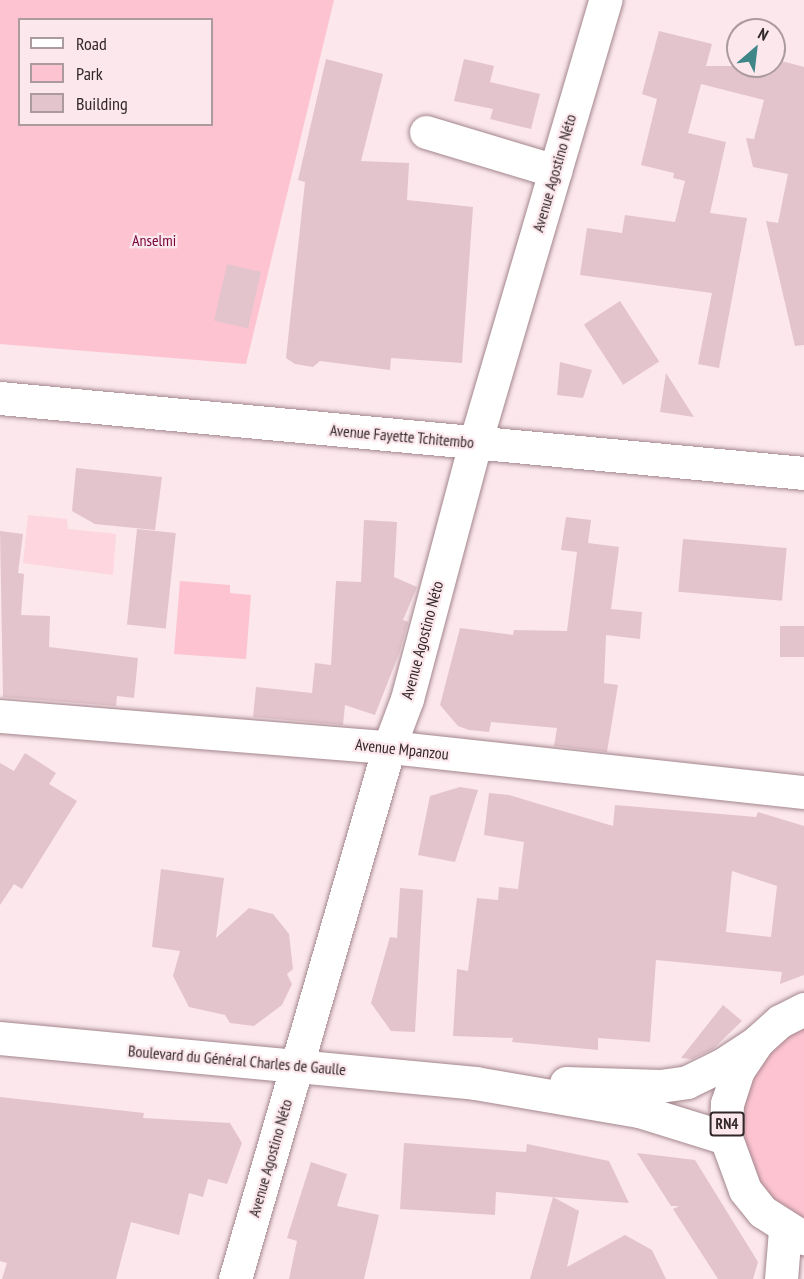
<!DOCTYPE html>
<meta charset="utf-8">
<style>
body{margin:0}
#map{position:relative;width:804px;height:1279px;overflow:hidden;background:#fbe7ec;font-family:"PT Sans Narrow",sans-serif}
div>[style]{position:absolute}
.built>*{inset:0;background:#fed6df}
.green>*{inset:0;background:#fdc3d1}
.building>*{inset:0;background:#e4c4cc;transform-origin:0 0}
.roads{filter:drop-shadow(0 0 2px #a3868d) drop-shadow(0 0 2px #a3868d)}
.minor>*{height:33px;margin:-16.5px;padding:0 16.5px;transform-origin:16.5px;border-radius:16.5px;background:#fff}
.major>*{height:33px;margin:-16.5px;padding:0 16.5px;transform-origin:16.5px;border-radius:16.5px;background:#fff}
.highway>*{height:33px;margin:-16.5px;padding:0 16.5px;transform-origin:16.5px;border-radius:16.5px;background:#fff}
span{translate:-50% -50%;white-space:nowrap;text-align:center;line-height:1.15;-webkit-text-stroke:4.5px #fbe7ec;paint-order:stroke}
.shield-label span{padding:2px 4px;background:#fbe7ec;border:2px solid;border-radius:4px;-webkit-text-stroke-width:0}
.shield-label{font-size:15px;color:#322729;font-weight:700}
.street-label{font-size:16px;color:#322729}
.park-label{font-size:16px;color:#78053b}
.legend{position:absolute;left:18px;top:18px;width:195px;height:108px;box-sizing:border-box;background:#fbe7ec;border:2px solid #ab9a9e;margin:0;padding:8px 10px;list-style:none;font-size:18px;color:#322729}
.legend li{display:flex;align-items:center;gap:12px;height:30px}
.legend b{width:30px;border:2px solid #ab9a9e}
.north{position:absolute;left:726px;top:18px;width:60px;height:60px;box-sizing:border-box;background:#fbe7ec;border:2px solid #ab9a9e;border-radius:50%;rotate:28deg;font-size:16px;font-weight:700;line-height:24px;text-align:center;color:#322729}
.north::after{content:'';display:block;margin:auto;width:21px;height:27px;background:#3e8688;clip-path:polygon(50% 0,100% 100%,50% 72%,0 100%)}
</style>
<div id="map">
<div class="built">
<div style="clip-path:polygon(28px 515px,67px 519px,68px 529px,116px 534px,113px 575px,23px 563px)"></div>
</div>
<div class="green">
<div style="clip-path:polygon(evenodd,0 0,334px 0,246px 364px,0 344px,0 0,20px 20px,212px 20px,212px 124px,20px 124px,20px 20px)"></div>
<div style="clip-path:polygon(180px 581px,230px 585px,230px 593px,251px 595px,246px 659px,174px 654px)"></div>
<div style="clip-path:polygon(804px 1022px,804px 1223px,760px 1189px,738px 1121px,744px 1085px,762px 1053px)"></div>
</div>
<div class="building">
<div style="clip-path:polygon(659px 31px,712px 44px,706px 66px,774px 66px,774px 59px,804px 67px,804px 345px,795px 346px,766px 221px,778px 223px,788px 174px,753px 167px,746px 138px,754px 139px,764px 100px,701px 84px,688px 133px,726px 142px,710px 213px,747px 218px,719px 368px,698px 364px,712px 293px,580px 275px,587px 228px,622px 233px,625px 215px,675px 222px,685px 181px,673px 178px,674px 173px,641px 165px,657px 99px,642px 94px)"></div>
<div style="clip-path:polygon(326px 59px,383px 74px,361px 161px,409px 163px,407px 200px,473px 207px,462px 363px,391px 358px,390px 370px,320px 361px,313px 367px,295px 364px,286px 358px,305px 182px,298px 180px)"></div>
<div style="clip-path:polygon(464px 59px,494px 66px,490px 82px,540px 94px,531px 129px,490px 119px,493px 109px,454px 101px)"></div>
<div style="left:227px;top:264px;width:35px;height:58px;rotate:13deg"></div>
<div style="left:620px;top:301px;width:72px;height:43px;rotate:57deg"></div>
<div style="clip-path:polygon(560px 362px,592px 370px,583px 398px,557px 395px)"></div>
<div style="clip-path:polygon(666px 373px,694px 417px,660px 412px)"></div>
<div style="clip-path:polygon(76px 468px,162px 477px,155px 530px,95px 524px,72px 511px)"></div>
<div style="clip-path:polygon(566px 517px,591px 520px,588px 543px,619px 547px,611px 609px,642px 612px,640px 639px,606px 635px,604px 683px,618px 685px,607px 752px,554px 746px,557px 728px,491px 722px,489px 732px,469px 730px,458px 726px,440px 705px,460px 628px,513px 635px,514px 630px,567px 631px,577px 552px,561px 550px)"></div>
<div style="clip-path:polygon(364px 520px,397px 522px,394px 577px,417px 587px,403px 620px,408px 622px,400px 651px,375px 715px,345px 705px,343px 725px,253px 717px,256px 687px,312px 693px,315px 663px,331px 665px,336px 581px,361px 582px)"></div>
<div style="left:137px;top:529px;width:39px;height:96px;rotate:6deg"></div>
<div style="clip-path:polygon(0 531px,23px 534px,18px 573px,24px 574px,21px 615px,50px 616px,49px 647px,138px 658px,134px 698px,117px 696px,116px 706px,3px 697px)"></div>
<div style="left:683px;top:539px;width:104px;height:53px;rotate:5deg"></div>
<div style="left:780px;top:626px;width:24px;height:31px"></div>
<div style="clip-path:polygon(25px 753px,56px 773px,49px 784px,77px 801px,22px 889px,14px 884px,0 905px,0 763px,14px 771px)"></div>
<div style="clip-path:polygon(460px 787px,478px 790px,455px 862px,418px 855px,430px 796px)"></div>
<div style="clip-path:polygon(evenodd,489px 793px,509px 795px,613px 826px,615px 805px,756px 817px,758px 812px,804px 826px,804px 975px,780px 984px,782px 972px,656px 960px,650px 1042px,598px 1038px,598px 1050px,512px 1042px,513px 1038px,453px 1036px,457px 969px,468px 971px,477px 898px,498px 900px,499px 887px,518px 889px,524px 842px,484px 835px,489px 793px,732px 871px,777px 886px,771px 937px,726px 932px,732px 871px)"></div>
<div style="clip-path:polygon(161px 869px,224px 878px,216px 938px,249px 908px,273px 914px,289px 934px,293px 969px,287px 974px,292px 984px,282px 1005px,254px 1026px,230px 1023px,225px 1015px,189px 1007px,173px 976px,180px 951px,152px 947px)"></div>
<div style="clip-path:polygon(400px 888px,423px 890px,415px 1032px,391px 1031px,371px 1003px,390px 937px,397px 938px)"></div>
<div style="clip-path:polygon(723px 1005px,742px 1021px,713px 1049px,692px 1059px,681px 1058px)"></div>
<div style="clip-path:polygon(0 1097px,144px 1113px,143px 1118px,230px 1123px,242px 1143px,227px 1184px,208px 1179px,203px 1197px,189px 1193px,179px 1235px,131px 1222px,116px 1279px,2px 1279px,7px 1263px,0 1261px)"></div>
<div style="clip-path:polygon(404px 1143px,526px 1152px,527px 1144px,609px 1161px,629px 1203px,553px 1197px,579px 1211px,567px 1267px,625px 1235px,652px 1250px,666px 1279px,530px 1279px,553px 1197px,496px 1192px,495px 1215px,400px 1209px)"></div>
<div style="clip-path:polygon(637px 1153px,695px 1160px,758px 1262px,753px 1279px,718px 1279px,673px 1209px,679px 1206px,671px 1206px)"></div>
<div style="clip-path:polygon(311px 1162px,347px 1174px,337px 1206px,379px 1215px,364px 1279px,289px 1279px,297px 1241px,287px 1238px)"></div>
</div>
<div class="roads">
<div class="minor">
<div style="left:426px;top:132px;width:135px;rotate:16.8deg"></div>
<div style="left:0;top:398px;width:807px;rotate:5.33deg"></div>
<div style="left:0;top:716px;width:390px;rotate:4.6deg"></div>
<div style="left:389px;top:747px;width:417px;rotate:6.2deg"></div>
<div style="left:235px;top:1279px;width:554px;rotate:-73.86deg"></div>
<div style="left:389px;top:747px;width:51px;rotate:-69.4deg"></div>
<div style="left:407px;top:699px;width:265px;rotate:-75.1deg"></div>
<div style="left:475px;top:443px;width:462px;rotate:-73.6deg"></div>
</div>
<div class="major">
<div style="left:0;top:1038px;width:477px;rotate:5.4deg"></div>
<div style="left:475px;top:1083px;width:166px;rotate:9.7deg"></div>
<div style="left:639px;top:1111px;width:91px;rotate:17.2deg"></div>
<div style="left:566px;top:1083px;width:94px;rotate:1.8deg"></div>
<div style="left:660px;top:1086px;width:27px;rotate:-8deg"></div>
<div style="left:687px;top:1082px;width:39px;rotate:-26deg"></div>
<div style="left:722px;top:1065px;width:42px;rotate:-33.3deg"></div>
</div>
<div class="highway">
<div style="left:804px;top:1009px;width:27px;rotate:153deg"></div>
<div style="left:780px;top:1021px;width:31px;rotate:138deg"></div>
<div style="left:757px;top:1042px;width:34px;rotate:124deg"></div>
<div style="left:738px;top:1070px;width:35px;rotate:108deg"></div>
<div style="left:727px;top:1103px;width:35px;rotate:92deg"></div>
<div style="left:726px;top:1138px;width:55px;rotate:69.9deg"></div>
<div style="left:745px;top:1190px;width:28px;rotate:51deg"></div>
<div style="left:763px;top:1212px;width:49px;rotate:32.4deg"></div>
<div style="left:781px;top:1279px;width:49px;rotate:-85.3deg"></div>
</div>
</div>
<div class="shield-label">
<span style="left:727px;top:1124px">RN4</span>
</div>
<div class="street-label">
<span style="left:554px;top:173px;rotate:-74deg">Avenue Agostino Néto</span>
<span style="left:402px;top:436px;rotate:5deg">Avenue Fayette Tchitembo</span>
<span style="left:422px;top:640px;rotate:-75deg">Avenue Agostino Néto</span>
<span style="left:402px;top:749px;rotate:6deg">Avenue Mpanzou</span>
<span style="left:237px;top:1060px;rotate:5deg">Boulevard du Général Charles de Gaulle</span>
<span style="left:270px;top:1158px;rotate:-74deg">Avenue Agostino Néto</span>
</div>
<div class="park-label">
<span style="left:154px;top:240px">Anselmi</span>
</div>
<ul class="legend">
<li><b style="height:8px;background:#fff"></b>Road</li>
<li><b style="height:16px;background:#fdc3d1"></b>Park</li>
<li><b style="height:16px;background:#e4c4cc"></b>Building</li>
</ul>
<div class="north">N</div>
</div>
